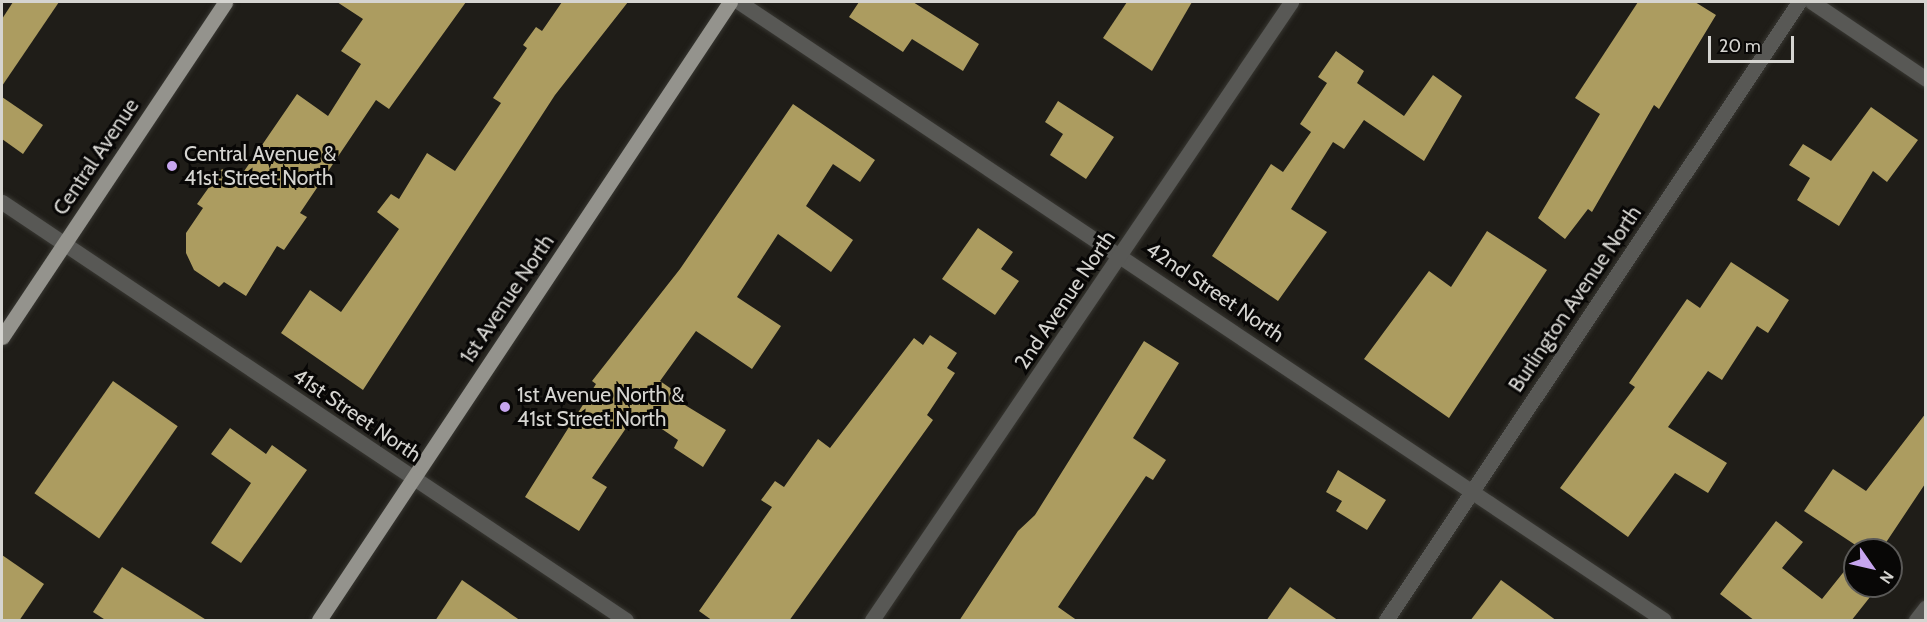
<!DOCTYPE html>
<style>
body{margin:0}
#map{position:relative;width:1927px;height:622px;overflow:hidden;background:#1f1d18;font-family:Cabin,sans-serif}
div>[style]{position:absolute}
.building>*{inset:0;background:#ac9c60;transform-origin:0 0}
.roads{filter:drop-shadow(0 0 2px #383732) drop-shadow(0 0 2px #383732)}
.minor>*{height:15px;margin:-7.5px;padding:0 7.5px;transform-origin:7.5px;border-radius:7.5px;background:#585855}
.major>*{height:15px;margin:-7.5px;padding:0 7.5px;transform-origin:7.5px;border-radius:7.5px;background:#94938d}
.dots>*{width:16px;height:16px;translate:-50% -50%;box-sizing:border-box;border:3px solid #080706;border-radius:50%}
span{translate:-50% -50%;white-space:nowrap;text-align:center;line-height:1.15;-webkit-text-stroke:6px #080706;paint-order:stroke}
.poi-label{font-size:21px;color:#d5d4d0}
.left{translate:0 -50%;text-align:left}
.street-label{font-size:21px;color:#d5d4d0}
.frame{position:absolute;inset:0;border:3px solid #d5d4d0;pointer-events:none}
.north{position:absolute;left:1843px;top:538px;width:60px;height:60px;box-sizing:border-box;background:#080706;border:2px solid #5a5957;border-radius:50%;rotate:124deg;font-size:16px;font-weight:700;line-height:24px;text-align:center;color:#d5d4d0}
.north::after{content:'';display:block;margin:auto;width:21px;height:27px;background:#c7a6ef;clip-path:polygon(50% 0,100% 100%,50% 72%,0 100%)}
.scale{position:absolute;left:1708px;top:36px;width:86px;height:27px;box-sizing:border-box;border:3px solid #d5d4d0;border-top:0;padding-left:8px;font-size:18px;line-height:21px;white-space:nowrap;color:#d5d4d0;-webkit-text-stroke:4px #080706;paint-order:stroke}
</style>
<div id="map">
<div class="building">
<div style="clip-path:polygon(13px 2px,59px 2px,2px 86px,2px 19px)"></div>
<div style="clip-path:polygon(337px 2px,466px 2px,389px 109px,376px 100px,300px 213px,307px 217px,284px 250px,277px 246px,246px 296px,224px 282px,219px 287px,194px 270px,186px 253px,186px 233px,203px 208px,197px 204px,222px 169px,238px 180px,297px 94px,328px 116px,361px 64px,341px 51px,363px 19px)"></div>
<div style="clip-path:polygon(562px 2px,628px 2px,555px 95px,363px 390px,281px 333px,310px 290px,341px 312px,399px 229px,377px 212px,391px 194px,399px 199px,427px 153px,455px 171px,501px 103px,493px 98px,527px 48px,523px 45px,536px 27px,542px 31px)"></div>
<div style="clip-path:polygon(859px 2px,913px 2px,979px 44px,963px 71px,912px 39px,903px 52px,849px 17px)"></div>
<div style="clip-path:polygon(1127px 2px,1192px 2px,1152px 71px,1103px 38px)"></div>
<div style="clip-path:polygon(1638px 2px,1695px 2px,1716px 15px,1659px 109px,1654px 105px,1592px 212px,1588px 209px,1565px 239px,1538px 218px,1600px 114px,1575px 98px)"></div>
<div style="clip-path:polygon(1336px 51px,1364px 71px,1357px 83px,1404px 116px,1433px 75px,1462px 96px,1424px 161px,1364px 120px,1344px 149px,1333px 142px,1291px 209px,1327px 232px,1278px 301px,1212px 256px,1271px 164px,1283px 172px,1311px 132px,1300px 124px,1327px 83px,1318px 77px)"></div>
<div style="clip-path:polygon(2px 97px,43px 125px,23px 154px,2px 139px)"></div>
<div style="clip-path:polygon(1058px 101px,1114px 137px,1086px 179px,1050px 155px,1063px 134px,1045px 122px)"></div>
<div style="clip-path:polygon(793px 104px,875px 160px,860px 182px,833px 164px,806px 206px,853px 240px,831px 272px,778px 234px,737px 297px,781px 326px,752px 369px,696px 331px,660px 381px,683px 397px,680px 402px,726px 430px,703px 467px,674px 448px,678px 440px,637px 412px,592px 478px,607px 487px,579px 531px,525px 497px,596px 384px,592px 381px,680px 269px)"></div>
<div style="clip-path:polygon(1871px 107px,1918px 140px,1887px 182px,1873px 171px,1839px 226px,1797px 200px,1810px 178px,1789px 165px,1803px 144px,1831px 161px)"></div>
<div style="clip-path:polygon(978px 228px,1013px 252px,1001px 269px,1019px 281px,995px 315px,942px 279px)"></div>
<div style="clip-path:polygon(1487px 231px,1547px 270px,1449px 418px,1364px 359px,1429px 271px,1451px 287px)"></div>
<div style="clip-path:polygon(1731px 262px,1789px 300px,1768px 333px,1757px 326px,1722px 380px,1708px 371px,1668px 427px,1727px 463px,1708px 493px,1675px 473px,1628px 537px,1560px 488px,1635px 387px,1629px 383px,1687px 299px,1700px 308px)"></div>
<div style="clip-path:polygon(930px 335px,957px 353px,947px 368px,955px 373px,927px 415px,933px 420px,789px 621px,713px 621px,699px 611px,772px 507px,761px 500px,775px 481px,784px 487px,818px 439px,830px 448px,914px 338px,923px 345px)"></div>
<div style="clip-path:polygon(1144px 341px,1179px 363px,1133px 438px,1166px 460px,1153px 480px,1146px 476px,1058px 607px,1078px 621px,959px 621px,1018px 531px,1035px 515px)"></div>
<div style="left:113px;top:381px;width:79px;height:137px;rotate:35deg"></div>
<div style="clip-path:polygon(1926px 413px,1925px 484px,1881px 550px,1863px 550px,1804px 511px,1833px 469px,1866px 491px)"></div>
<div style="clip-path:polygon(230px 428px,266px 454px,272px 445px,307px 470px,241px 563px,211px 543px,251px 483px,211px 454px)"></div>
<div style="clip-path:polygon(1338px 470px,1386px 500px,1367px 530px,1336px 511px,1342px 501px,1326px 492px)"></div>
<div style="clip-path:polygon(1776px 521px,1803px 542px,1782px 568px,1822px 599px,1846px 569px,1855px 577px,1855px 586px,1874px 592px,1851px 621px,1755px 621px,1720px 594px)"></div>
<div style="clip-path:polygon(2px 555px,44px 584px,19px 621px,2px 621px)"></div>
<div style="clip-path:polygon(122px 567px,208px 621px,107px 621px,93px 612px)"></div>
<div style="clip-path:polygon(462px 580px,521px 621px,435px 621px)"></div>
<div style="clip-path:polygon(1501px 580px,1557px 621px,1470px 621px)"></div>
<div style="clip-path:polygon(1290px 587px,1339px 621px,1266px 621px)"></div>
</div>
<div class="roads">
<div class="minor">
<div style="left:739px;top:2px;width:1112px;rotate:33.75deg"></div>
<div style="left:1812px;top:2px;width:138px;rotate:34deg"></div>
<div style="left:2px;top:202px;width:751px;rotate:33.82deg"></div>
<div style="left:872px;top:620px;width:747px;rotate:-55.86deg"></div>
<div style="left:1386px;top:620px;width:743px;rotate:-56.25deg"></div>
<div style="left:1916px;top:620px;width:16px;rotate:-52deg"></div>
</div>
<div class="major">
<div style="left:2px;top:337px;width:402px;rotate:-56.3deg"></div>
<div style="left:319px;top:620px;width:742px;rotate:-56.37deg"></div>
</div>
</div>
<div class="dots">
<div style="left:172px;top:166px;background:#c7a6ef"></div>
<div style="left:505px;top:407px;background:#c7a6ef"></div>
</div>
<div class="poi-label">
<span class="left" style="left:184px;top:166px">Central Avenue &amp;<br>41st Street North</span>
<span class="left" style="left:517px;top:407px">1st Avenue North &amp;<br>41st Street North</span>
</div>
<div class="street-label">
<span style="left:96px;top:157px;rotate:-56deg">Central Avenue</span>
<span style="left:1215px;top:292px;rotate:34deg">42nd Street North</span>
<span style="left:507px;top:299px;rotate:-56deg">1st Avenue North</span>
<span style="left:1575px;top:299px;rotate:-56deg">Burlington Avenue North</span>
<span style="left:1065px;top:300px;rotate:-56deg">2nd Avenue North</span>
<span style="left:357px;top:415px;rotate:34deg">41st Street North</span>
</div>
<div class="frame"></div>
<div class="north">N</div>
<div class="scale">20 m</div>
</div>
